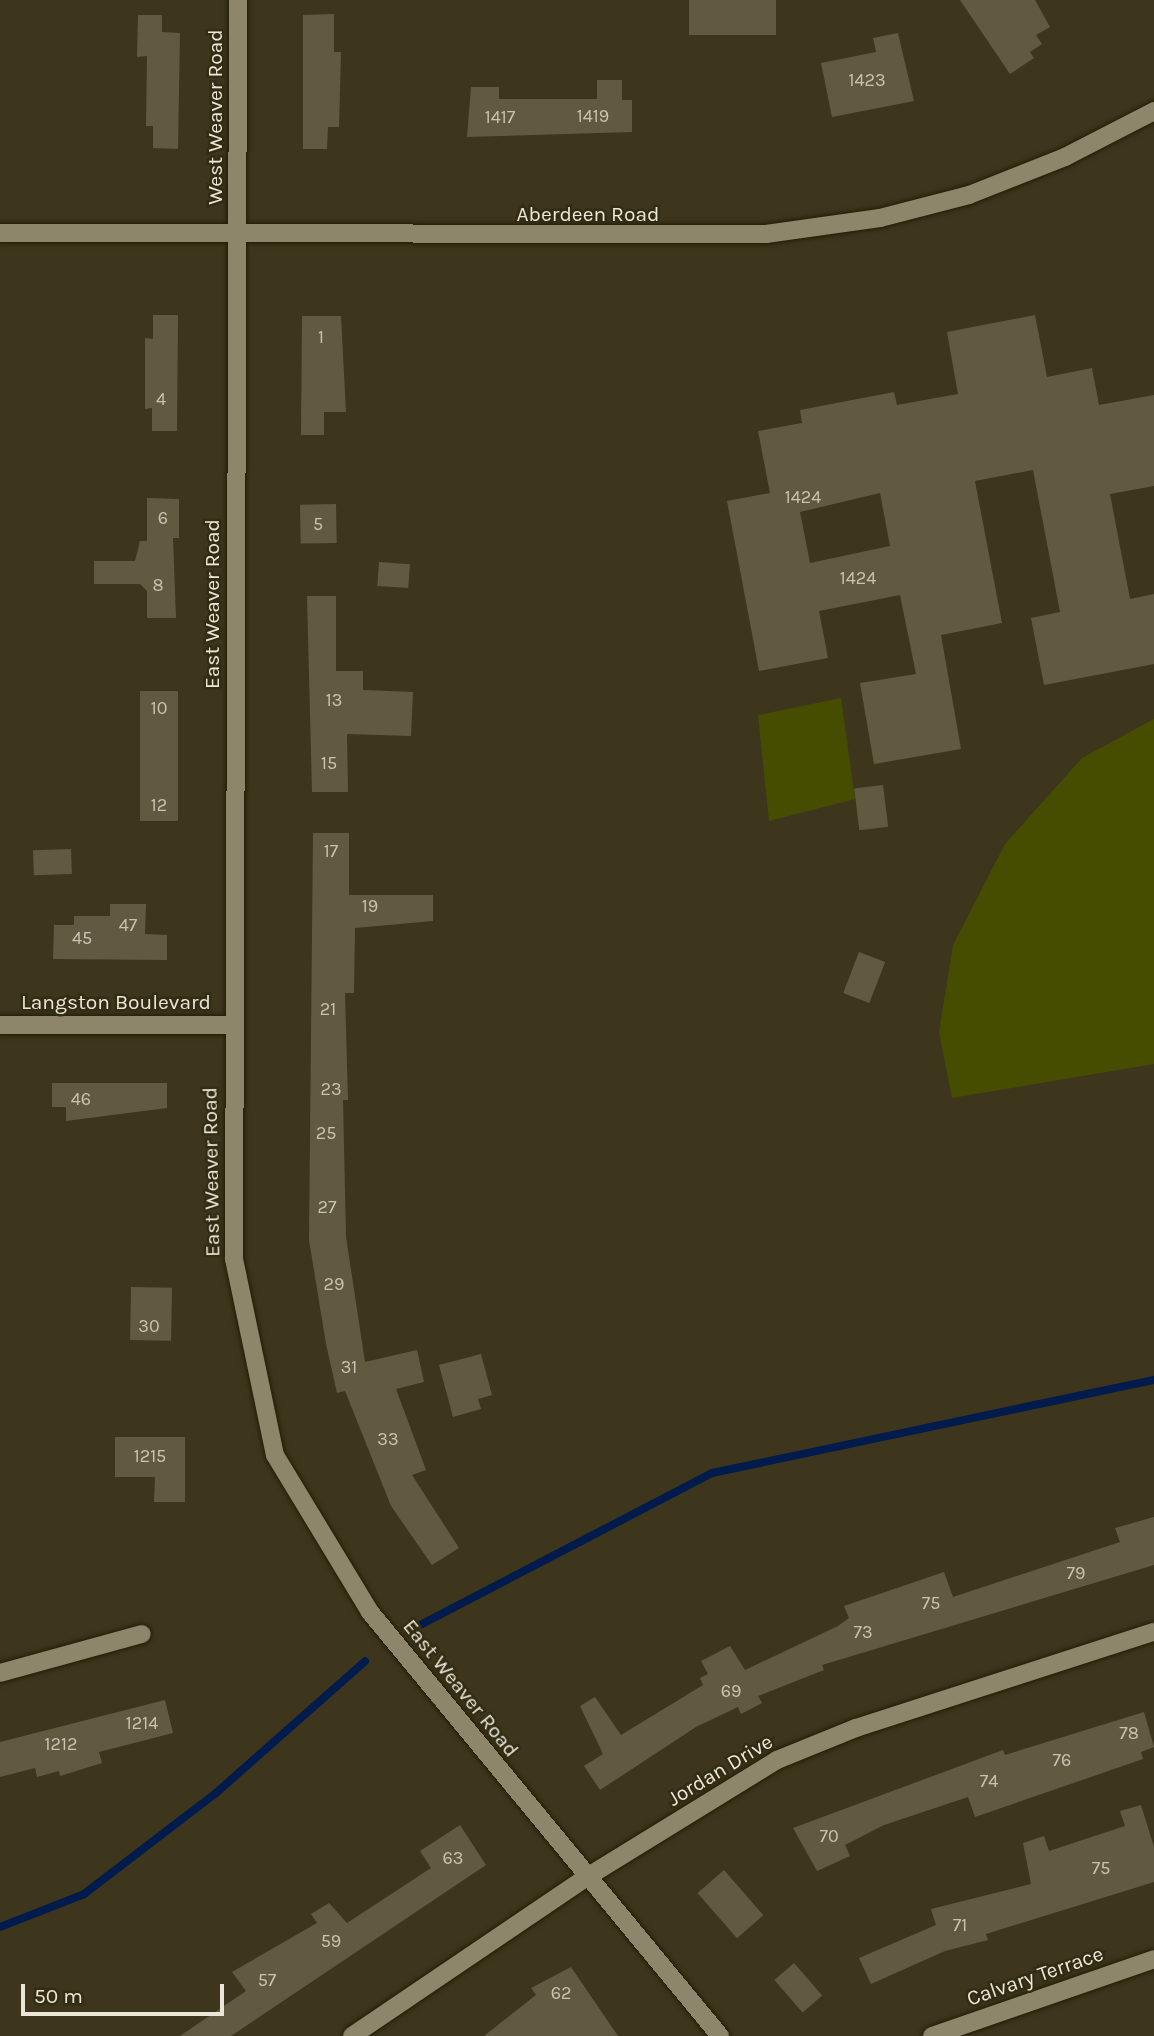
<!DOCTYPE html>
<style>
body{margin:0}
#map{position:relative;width:1154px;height:2036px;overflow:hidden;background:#3d361d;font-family:Karla,sans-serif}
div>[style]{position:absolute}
.green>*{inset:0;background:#474d00}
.stream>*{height:8px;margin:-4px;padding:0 4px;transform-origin:4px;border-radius:4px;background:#011b4d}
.building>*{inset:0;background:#615a40;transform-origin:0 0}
.roads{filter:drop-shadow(0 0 2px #231d05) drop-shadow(0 0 2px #231d05)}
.street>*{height:18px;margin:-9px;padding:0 9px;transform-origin:9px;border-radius:9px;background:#8e866b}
.secondary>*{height:18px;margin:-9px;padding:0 9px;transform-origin:9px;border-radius:9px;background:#8e866b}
span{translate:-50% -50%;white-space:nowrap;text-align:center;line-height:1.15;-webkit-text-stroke:5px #322c13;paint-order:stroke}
.number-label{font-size:18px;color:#c8c4b2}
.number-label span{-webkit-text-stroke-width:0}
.street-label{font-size:21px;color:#ebe7d8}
.scale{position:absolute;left:21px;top:1984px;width:203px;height:32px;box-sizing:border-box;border:4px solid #ebe7d8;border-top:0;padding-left:9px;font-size:21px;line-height:24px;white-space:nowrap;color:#ebe7d8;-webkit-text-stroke:5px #322c13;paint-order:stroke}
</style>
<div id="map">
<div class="green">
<div style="clip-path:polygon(841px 698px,855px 799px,769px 821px,758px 715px)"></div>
<div style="clip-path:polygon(1154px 719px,1154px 1064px,952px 1098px,939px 1032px,953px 945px,1005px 844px,1082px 758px)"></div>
</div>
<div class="stream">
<div style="left:422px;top:1624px;width:327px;rotate:-27.5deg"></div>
<div style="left:712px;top:1473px;width:452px;rotate:-11.9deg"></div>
<div style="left:0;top:1927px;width:90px;rotate:-21.4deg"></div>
<div style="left:84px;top:1894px;width:166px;rotate:-37.4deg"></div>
<div style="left:216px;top:1793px;width:199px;rotate:-41.5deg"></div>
</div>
<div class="building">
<div style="left:689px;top:0;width:87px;height:35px"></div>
<div style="clip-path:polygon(960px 0,1035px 0,1050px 27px,1036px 35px,1042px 44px,1030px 52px,1034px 58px,1010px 74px)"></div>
<div style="clip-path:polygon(334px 14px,334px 52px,341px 52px,339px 127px,328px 127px,327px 149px,303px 149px,303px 15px)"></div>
<div style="clip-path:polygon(138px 15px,162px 15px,162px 32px,180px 33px,178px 149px,153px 148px,153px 126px,146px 126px,147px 56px,137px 57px)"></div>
<div style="clip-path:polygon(898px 33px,914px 101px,832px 117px,821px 63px,876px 52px,873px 38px)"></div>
<div style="clip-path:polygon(597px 80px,622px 80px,622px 100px,632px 100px,632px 132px,467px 137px,471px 87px,499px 87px,499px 99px,597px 99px)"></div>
<div style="clip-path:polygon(153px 315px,178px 315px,177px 431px,152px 431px,152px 408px,145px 409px,145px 338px,153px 339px)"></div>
<div style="clip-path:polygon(evenodd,1035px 315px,1047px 377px,1092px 368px,1099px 405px,1154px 395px,1154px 486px,1110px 494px,1130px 599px,1154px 594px,1154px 664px,1044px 685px,1031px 618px,1060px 612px,1033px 470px,975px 481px,1002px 623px,941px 635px,961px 749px,874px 764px,860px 683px,916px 674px,900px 595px,819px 611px,828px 658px,759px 671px,727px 501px,770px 493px,758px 431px,802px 423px,800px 410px,894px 392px,897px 405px,958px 394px,947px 332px,1035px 315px,880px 493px,890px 546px,810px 563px,800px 512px,880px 493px)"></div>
<div style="clip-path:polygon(302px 316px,341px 316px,346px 412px,324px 412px,324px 435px,301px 435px)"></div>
<div style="clip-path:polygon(147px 498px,179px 499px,179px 538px,173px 538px,176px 618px,147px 618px,147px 591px,140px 584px,94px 584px,94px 561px,135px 561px,140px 541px,147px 541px)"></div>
<div style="left:336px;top:504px;width:39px;height:36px;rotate:89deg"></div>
<div style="left:379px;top:562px;width:31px;height:24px;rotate:4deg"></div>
<div style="clip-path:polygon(307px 596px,336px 596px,336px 671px,363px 671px,363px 690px,413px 692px,411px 736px,347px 734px,348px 792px,312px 792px)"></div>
<div style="left:140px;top:691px;width:38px;height:130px"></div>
<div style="left:883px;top:785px;width:42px;height:29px;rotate:83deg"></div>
<div style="clip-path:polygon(313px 833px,349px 833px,349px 895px,433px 895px,433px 921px,355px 928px,354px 993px,345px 993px,348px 1100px,343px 1100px,346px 1237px,365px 1362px,417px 1350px,424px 1382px,396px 1389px,426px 1470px,412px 1475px,459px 1548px,432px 1565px,391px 1506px,345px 1391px,337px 1393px,326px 1344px,309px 1240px)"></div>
<div style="left:71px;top:849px;width:25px;height:38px;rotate:88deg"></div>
<div style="clip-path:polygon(110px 904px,146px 904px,145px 934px,167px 935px,167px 960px,53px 959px,54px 925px,74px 925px,74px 916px,110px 916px)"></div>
<div style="left:859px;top:952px;width:28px;height:44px;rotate:21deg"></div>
<div style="clip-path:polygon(52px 1083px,167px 1083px,167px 1108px,66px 1121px,66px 1107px,52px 1107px)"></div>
<div style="left:131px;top:1287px;width:41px;height:53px;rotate:1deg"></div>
<div style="clip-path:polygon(481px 1354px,492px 1395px,478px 1399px,481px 1409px,453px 1417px,439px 1365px)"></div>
<div style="clip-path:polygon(115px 1437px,185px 1437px,185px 1502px,154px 1502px,155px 1477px,115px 1477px)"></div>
<div style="clip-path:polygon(1154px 1517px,1154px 1565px,822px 1665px,824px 1670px,758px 1696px,762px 1703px,741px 1714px,738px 1707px,696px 1727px,600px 1790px,584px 1766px,603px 1754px,580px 1706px,595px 1697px,621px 1735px,703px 1685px,700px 1678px,708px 1674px,701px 1661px,730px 1646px,745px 1670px,838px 1626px,849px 1618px,844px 1606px,944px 1572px,953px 1597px,1120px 1542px,1115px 1528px)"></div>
<div style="clip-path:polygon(165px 1700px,173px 1733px,99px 1752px,102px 1763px,60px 1776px,59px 1771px,37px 1777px,35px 1768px,0 1777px,0 1742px)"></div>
<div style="clip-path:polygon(1144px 1712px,1154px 1747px,1141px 1752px,1143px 1759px,975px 1817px,968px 1797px,884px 1825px,845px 1845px,850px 1856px,817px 1871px,793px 1828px,1003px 1750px,1005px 1755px)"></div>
<div style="clip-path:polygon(1141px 1805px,1154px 1847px,1154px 1882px,986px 1934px,988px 1940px,945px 1951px,871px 1984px,859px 1958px,936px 1925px,931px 1909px,1031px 1884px,1023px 1843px,1044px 1836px,1049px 1851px,1125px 1826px,1120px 1811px)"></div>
<div style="clip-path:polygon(460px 1825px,486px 1865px,231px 2036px,180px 2036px,246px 1991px,232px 1972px,317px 1923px,311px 1914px,329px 1903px,347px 1923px,431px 1868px,420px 1851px)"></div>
<div style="left:724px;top:1870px;width:60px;height:35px;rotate:49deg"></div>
<div style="left:794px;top:1963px;width:43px;height:26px;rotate:49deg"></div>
<div style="clip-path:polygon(571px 1967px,618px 2036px,484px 2036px,536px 1995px,531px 1988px)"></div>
</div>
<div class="roads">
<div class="street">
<div style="left:0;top:1025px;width:231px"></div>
<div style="left:0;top:1673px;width:147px;rotate:-15.4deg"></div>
<div style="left:352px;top:2036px;width:284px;rotate:-34.1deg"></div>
<div style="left:587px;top:1877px;width:223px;rotate:-31.6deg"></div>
<div style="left:777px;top:1760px;width:85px;rotate:-22.1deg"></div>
<div style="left:856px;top:1728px;width:313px;rotate:-17.9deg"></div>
<div style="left:932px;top:2036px;width:235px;rotate:-19.1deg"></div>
</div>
<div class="secondary">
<div style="left:238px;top:0;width:1259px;rotate:90.18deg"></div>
<div style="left:234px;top:1259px;width:200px;rotate:78.2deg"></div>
<div style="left:275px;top:1455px;width:184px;rotate:58.8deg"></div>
<div style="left:370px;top:1612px;width:550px;rotate:50.46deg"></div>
<div style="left:0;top:233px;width:766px;rotate:0.07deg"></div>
<div style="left:766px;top:234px;width:115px;rotate:-8deg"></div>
<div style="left:880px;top:218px;width:92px;rotate:-14.5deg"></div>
<div style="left:969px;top:195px;width:103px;rotate:-21.6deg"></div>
<div style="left:1065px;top:157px;width:100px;rotate:-27.3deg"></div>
</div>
</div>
<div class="number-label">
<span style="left:867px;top:80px">1423</span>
<span style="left:593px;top:116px">1419</span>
<span style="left:500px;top:117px">1417</span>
<span style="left:321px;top:337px">1</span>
<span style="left:161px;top:399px">4</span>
<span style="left:803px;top:497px">1424</span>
<span style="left:163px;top:518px">6</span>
<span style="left:318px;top:524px">5</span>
<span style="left:858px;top:578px">1424</span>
<span style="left:158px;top:585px">8</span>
<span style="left:334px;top:700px">13</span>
<span style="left:159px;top:708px">10</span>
<span style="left:329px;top:763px">15</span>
<span style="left:159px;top:805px">12</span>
<span style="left:331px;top:851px">17</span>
<span style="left:370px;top:906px">19</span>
<span style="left:128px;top:925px">47</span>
<span style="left:82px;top:938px">45</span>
<span style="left:328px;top:1009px">21</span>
<span style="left:331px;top:1089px">23</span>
<span style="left:81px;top:1099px">46</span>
<span style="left:326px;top:1133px">25</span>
<span style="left:327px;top:1207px">27</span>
<span style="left:334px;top:1284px">29</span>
<span style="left:149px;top:1326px">30</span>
<span style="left:349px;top:1367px">31</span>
<span style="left:388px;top:1439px">33</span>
<span style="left:150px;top:1456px">1215</span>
<span style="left:1076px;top:1573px">79</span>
<span style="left:931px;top:1603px">75</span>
<span style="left:863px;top:1632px">73</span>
<span style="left:731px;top:1691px">69</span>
<span style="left:142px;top:1723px">1214</span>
<span style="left:1129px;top:1733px">78</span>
<span style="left:61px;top:1744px">1212</span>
<span style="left:1062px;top:1760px">76</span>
<span style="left:989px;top:1781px">74</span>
<span style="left:829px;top:1836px">70</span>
<span style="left:453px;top:1858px">63</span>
<span style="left:1101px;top:1868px">75</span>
<span style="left:960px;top:1925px">71</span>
<span style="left:331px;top:1941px">59</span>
<span style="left:267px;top:1980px">57</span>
<span style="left:561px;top:1993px">62</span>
</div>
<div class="street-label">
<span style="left:215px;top:117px;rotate:-90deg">West Weaver Road</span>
<span style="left:588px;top:214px">Aberdeen Road</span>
<span style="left:212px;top:604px;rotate:-90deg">East Weaver Road</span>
<span style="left:116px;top:1002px">Langston Boulevard</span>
<span style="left:211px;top:1172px;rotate:-91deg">East Weaver Road</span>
<span style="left:461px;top:1688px;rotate:51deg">East Weaver Road</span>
<span style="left:720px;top:1770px;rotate:-31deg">Jordan Drive</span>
<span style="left:1035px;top:1976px;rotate:-19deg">Calvary Terrace</span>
</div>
<div class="scale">50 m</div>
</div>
